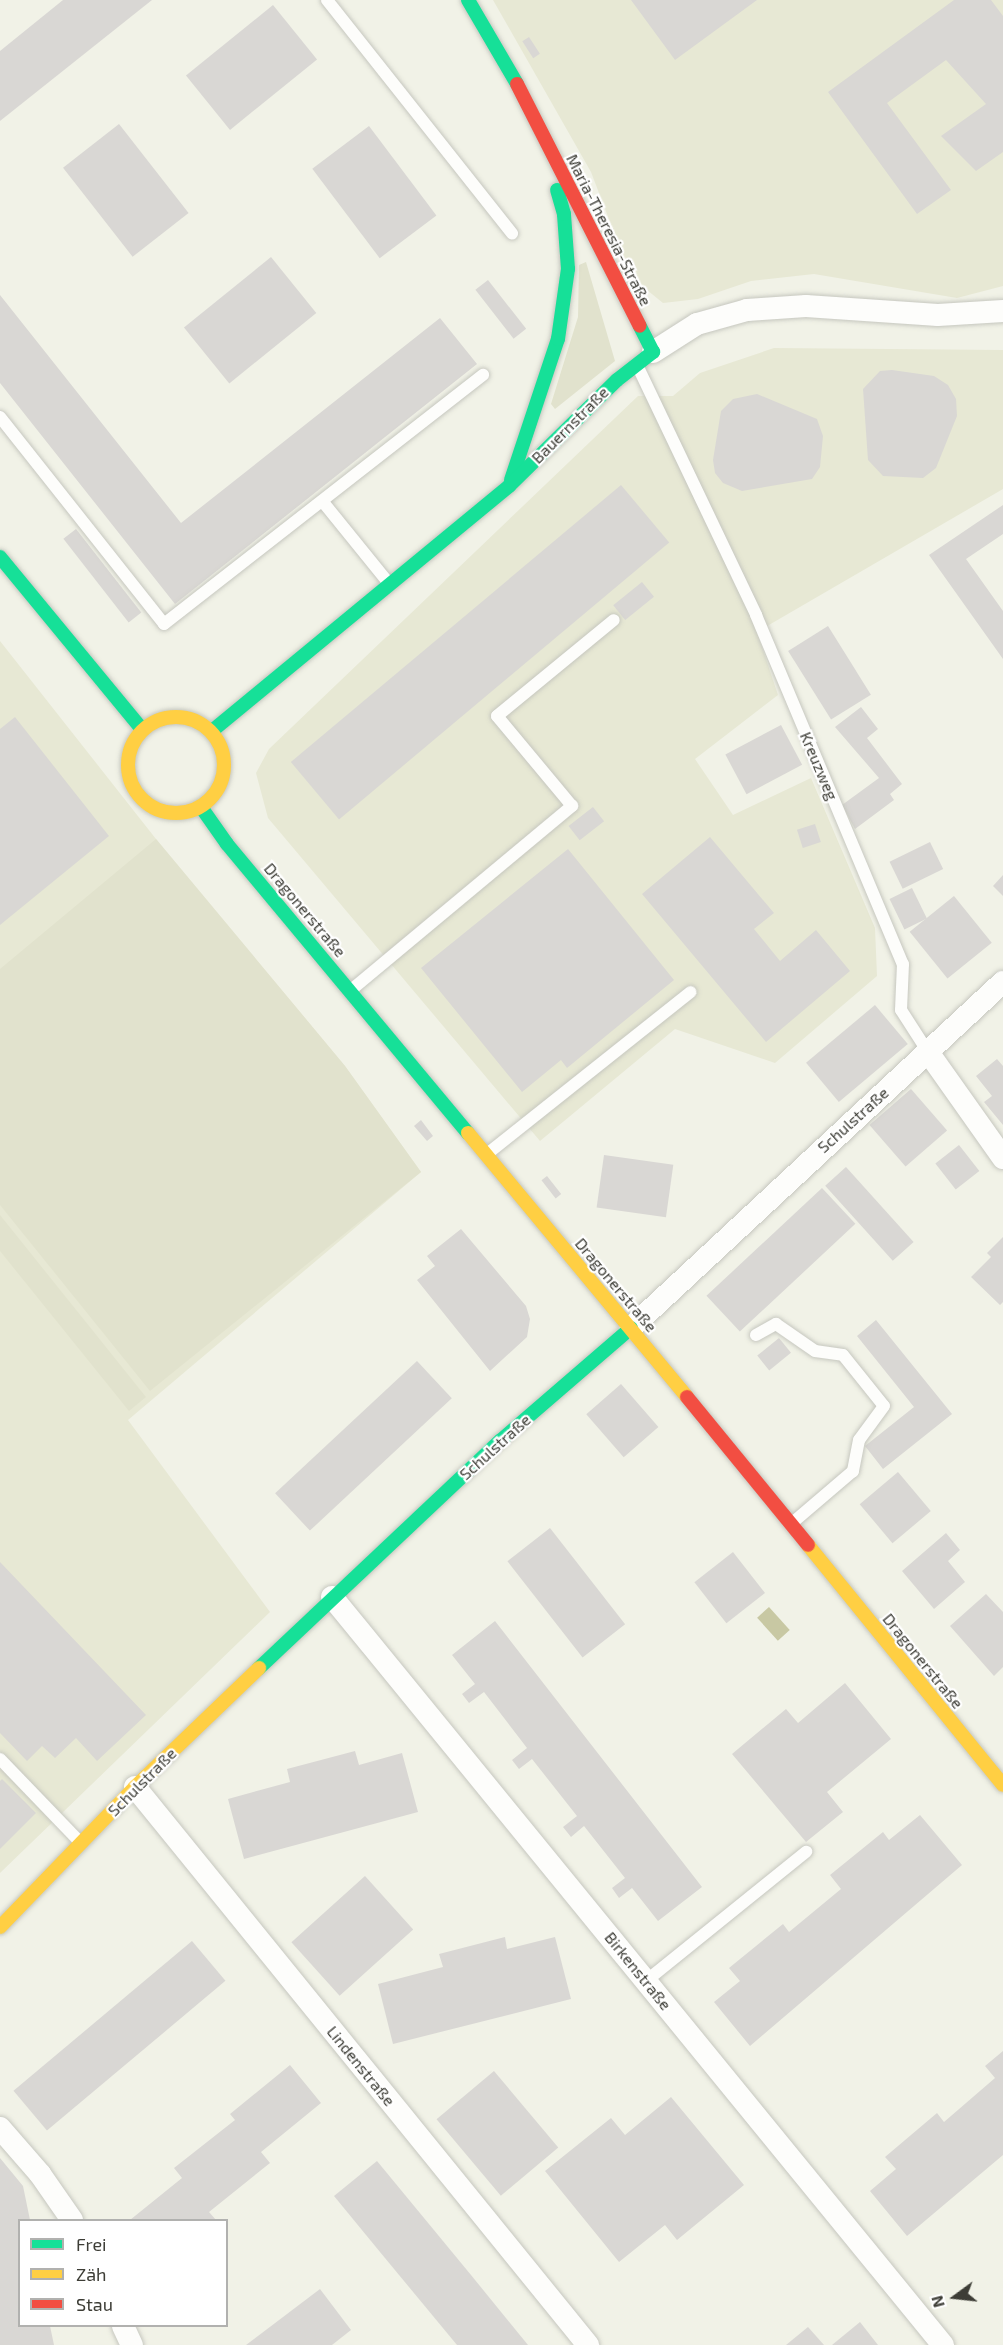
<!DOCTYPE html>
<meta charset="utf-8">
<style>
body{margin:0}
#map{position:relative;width:1003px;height:2345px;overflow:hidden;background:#f1f2e7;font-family:"Exo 2",sans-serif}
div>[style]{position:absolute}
.built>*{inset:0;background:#e7e8d4}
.green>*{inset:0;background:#e1e2cd}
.water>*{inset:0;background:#c8c8a3;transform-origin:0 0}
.building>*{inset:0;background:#d9d7d4;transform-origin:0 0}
.roads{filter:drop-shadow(0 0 2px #c6c7bf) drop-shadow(0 0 2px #c6c7bf)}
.lane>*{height:12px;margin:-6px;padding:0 6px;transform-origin:6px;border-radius:6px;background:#fdfdfb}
.street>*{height:22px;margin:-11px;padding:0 11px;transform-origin:11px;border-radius:11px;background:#fdfdfb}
.fast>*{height:14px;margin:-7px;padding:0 7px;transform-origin:7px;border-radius:7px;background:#16e098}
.slow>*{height:14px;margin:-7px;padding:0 7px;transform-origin:7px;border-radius:7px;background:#ffcf43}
.slow>.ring{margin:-7px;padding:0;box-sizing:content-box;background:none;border:14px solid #ffcf43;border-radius:50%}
.jam>*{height:14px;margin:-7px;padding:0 7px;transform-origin:7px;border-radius:7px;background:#f24e42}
span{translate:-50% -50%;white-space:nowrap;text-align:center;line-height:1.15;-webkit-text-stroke:4.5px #fff;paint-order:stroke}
.street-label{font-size:16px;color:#3d3d36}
.legend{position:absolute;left:18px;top:2219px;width:210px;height:108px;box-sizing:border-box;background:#fff;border:2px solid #b1b1af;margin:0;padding:8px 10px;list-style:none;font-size:18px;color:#3d3d36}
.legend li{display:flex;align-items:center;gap:12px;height:30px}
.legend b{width:30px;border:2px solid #b1b1af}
.north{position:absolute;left:925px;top:2267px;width:60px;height:60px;-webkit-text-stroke:4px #fff;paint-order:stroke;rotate:255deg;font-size:16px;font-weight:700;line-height:24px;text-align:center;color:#3d3d36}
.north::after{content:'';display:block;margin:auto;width:21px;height:27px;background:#3d3d36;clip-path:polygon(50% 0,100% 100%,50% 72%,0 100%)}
</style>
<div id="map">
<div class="built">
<div style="clip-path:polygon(493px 0,1003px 0,1003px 286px,957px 298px,814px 274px,751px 281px,698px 299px,663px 303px,631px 277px,591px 172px)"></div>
<div style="clip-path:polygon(774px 348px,1003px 350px,1003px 489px,757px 632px,778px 695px,695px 759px,733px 815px,811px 778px,875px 928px,877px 976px,775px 1063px,675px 1029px,540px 1141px,268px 818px,256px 773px,269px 749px,638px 396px,673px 396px,700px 373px)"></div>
<div style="clip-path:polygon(0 641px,156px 839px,345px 1066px,421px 1172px,128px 1420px,270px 1612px,0 1873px)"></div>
</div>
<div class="green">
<div style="clip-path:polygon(586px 262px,615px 361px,555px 409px,551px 404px,578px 317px,579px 265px)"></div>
<div style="clip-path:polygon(156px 839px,345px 1066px,421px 1172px,150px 1391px,0 1205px,0 969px)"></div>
<div style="clip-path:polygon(0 1215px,146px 1397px,129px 1411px,0 1251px)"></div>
</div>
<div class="water">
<div style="left:769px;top:1607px;width:31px;height:16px;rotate:48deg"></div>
</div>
<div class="building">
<div style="clip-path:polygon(63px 0,152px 0,0 121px,0 51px)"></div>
<div style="clip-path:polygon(631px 0,757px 0,675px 60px)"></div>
<div style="clip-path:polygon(954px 0,991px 0,1003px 16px,1003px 152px,976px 171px,941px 136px,986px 104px,946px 60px,887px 103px,951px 190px,917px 214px,828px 92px)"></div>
<div style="left:273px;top:5px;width:70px;height:112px;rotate:51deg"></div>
<div style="left:529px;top:37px;width:20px;height:8px;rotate:57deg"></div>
<div style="left:119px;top:124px;width:113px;height:71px;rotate:52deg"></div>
<div style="left:369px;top:126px;width:112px;height:71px;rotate:53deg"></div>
<div style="left:271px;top:257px;width:72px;height:112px;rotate:51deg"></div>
<div style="left:488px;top:280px;width:62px;height:16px;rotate:52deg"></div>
<div style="clip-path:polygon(0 295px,181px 523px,440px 318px,477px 364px,175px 604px,0 383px)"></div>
<div style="clip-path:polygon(892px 370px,934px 376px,948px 385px,956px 399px,957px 416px,936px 468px,923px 478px,883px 476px,868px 460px,863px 389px,880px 371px)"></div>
<div style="clip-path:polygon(757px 394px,817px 419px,823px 436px,820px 467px,812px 479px,742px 491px,723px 483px,715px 473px,713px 460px,721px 411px,733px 399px)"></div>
<div style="left:621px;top:485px;width:75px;height:431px;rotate:50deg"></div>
<div style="clip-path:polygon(1003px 505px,1003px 534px,966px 559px,1003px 611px,1003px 659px,929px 555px)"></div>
<div style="left:76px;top:529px;width:106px;height:16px;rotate:52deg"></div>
<div style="left:642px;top:582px;width:19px;height:37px;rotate:51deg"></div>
<div style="left:828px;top:626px;width:81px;height:47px;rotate:58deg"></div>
<div style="clip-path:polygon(861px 707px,878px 729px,867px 738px,902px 784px,890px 794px,894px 800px,855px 829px,842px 805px,879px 778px,835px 727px)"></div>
<div style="clip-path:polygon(15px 717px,109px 836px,0 925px,0 729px)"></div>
<div style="left:781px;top:725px;width:45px;height:63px;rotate:62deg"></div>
<div style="left:593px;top:807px;width:18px;height:31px;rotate:52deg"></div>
<div style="left:815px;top:824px;width:19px;height:19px;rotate:72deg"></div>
<div style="clip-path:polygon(710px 837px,774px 913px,754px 929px,780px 961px,816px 930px,850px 971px,766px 1042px,642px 894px)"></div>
<div style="left:930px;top:842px;width:30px;height:45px;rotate:64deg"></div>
<div style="clip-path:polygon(568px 849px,674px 980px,567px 1068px,561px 1060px,522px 1092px,421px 968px)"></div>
<div style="clip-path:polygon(1003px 875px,1003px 896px,993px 886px)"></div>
<div style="left:912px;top:888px;width:34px;height:25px;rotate:64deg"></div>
<div style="left:954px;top:896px;width:60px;height:57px;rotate:51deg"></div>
<div style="left:875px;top:1005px;width:51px;height:90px;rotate:50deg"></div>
<div style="clip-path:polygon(997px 1059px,1003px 1066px,1003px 1125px,984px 1102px,992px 1096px,976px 1076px)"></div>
<div style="left:911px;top:1089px;width:55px;height:55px;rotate:49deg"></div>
<div style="clip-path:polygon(421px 1120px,433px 1136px,427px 1141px,414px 1126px)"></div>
<div style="left:959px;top:1145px;width:33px;height:30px;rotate:52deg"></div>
<div style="left:604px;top:1155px;width:70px;height:53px;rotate:8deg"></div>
<div style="left:846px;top:1167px;width:101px;height:28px;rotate:48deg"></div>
<div style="left:547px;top:1176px;width:23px;height:7px;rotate:52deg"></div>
<div style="left:822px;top:1188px;width:49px;height:158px;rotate:47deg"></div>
<div style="clip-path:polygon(461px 1229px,526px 1306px,530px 1319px,527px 1337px,490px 1371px,417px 1280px,435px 1266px,427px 1256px)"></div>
<div style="clip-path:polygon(1003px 1237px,1003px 1302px,1000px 1305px,971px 1277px,991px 1257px,987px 1253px)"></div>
<div style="clip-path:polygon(876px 1320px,952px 1414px,883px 1469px,865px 1446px,914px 1407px,857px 1336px)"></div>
<div style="left:779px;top:1338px;width:19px;height:28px;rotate:51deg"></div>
<div style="left:417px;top:1361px;width:51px;height:194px;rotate:47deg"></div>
<div style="left:621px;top:1384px;width:57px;height:46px;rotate:49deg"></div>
<div style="left:898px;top:1472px;width:51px;height:50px;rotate:50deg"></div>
<div style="left:550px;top:1528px;width:122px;height:54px;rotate:52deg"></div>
<div style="clip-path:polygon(946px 1533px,960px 1550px,948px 1561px,965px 1582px,934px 1609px,902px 1571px)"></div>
<div style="left:733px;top:1552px;width:52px;height:49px;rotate:52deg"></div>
<div style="clip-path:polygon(0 1562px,146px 1715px,97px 1761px,76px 1738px,55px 1758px,42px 1746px,27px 1761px,0 1733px)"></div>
<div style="clip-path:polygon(986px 1594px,1003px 1612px,1003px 1667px,994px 1676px,950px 1626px)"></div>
<div style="clip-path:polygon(495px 1621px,702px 1887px,658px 1921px,632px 1888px,619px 1898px,612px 1888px,625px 1878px,584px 1826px,571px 1837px,563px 1827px,577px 1816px,532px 1759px,519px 1769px,512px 1760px,527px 1748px,484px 1692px,469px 1703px,462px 1694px,475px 1684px,452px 1655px)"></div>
<div style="clip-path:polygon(845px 1683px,891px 1739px,827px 1792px,843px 1812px,806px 1842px,732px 1754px,786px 1709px,798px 1723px)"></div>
<div style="clip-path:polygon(355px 1751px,359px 1765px,402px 1753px,418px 1812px,244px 1859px,228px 1799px,290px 1782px,287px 1769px)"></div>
<div style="clip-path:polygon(2px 1779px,36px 1813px,0 1849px,0 1781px)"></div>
<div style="clip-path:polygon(920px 1815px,962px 1865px,750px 2046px,714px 2002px,740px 1981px,729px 1968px,783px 1924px,789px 1932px,841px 1889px,830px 1875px,883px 1832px,889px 1840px)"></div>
<div style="left:365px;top:1876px;width:72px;height:99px;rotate:48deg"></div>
<div style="clip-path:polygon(505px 1937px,507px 1949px,555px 1937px,571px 1999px,393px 2044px,378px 1984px,443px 1967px,439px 1954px)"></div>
<div style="left:192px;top:1941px;width:52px;height:233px;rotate:50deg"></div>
<div style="clip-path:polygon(1003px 2051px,1003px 2155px,907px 2236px,870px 2191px,896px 2169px,885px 2157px,937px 2113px,944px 2122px,995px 2078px,985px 2066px)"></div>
<div style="clip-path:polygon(290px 2065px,321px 2103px,261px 2152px,270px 2163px,209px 2212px,216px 2220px,130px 2220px,182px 2178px,174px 2168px,235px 2120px,230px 2114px)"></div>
<div style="left:494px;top:2071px;width:100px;height:75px;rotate:50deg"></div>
<div style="clip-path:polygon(671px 2097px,744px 2185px,677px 2240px,665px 2225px,619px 2262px,545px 2171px,611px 2118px,625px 2135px)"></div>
<div style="clip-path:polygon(0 2158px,23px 2186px,30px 2220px,20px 2220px,20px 2326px,50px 2326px,54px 2345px,0 2345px)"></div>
<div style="clip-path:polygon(377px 2161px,471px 2275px,528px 2345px,457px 2345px,380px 2252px,334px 2196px)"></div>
<div style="clip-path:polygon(320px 2289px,351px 2330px,332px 2345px,246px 2345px)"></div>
<div style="clip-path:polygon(860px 2322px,878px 2345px,832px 2345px)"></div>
<div style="clip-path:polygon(808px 2327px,824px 2345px,786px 2345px)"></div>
</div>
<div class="roads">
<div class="lane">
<div style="left:327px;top:0;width:298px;rotate:51.6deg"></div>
<div style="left:637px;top:365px;width:277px;rotate:64.5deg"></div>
<div style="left:756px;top:615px;width:379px;rotate:67.2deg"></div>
<div style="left:903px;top:964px;width:46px;rotate:92.5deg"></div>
<div style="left:901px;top:1010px;width:50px;rotate:57.3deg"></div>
<div style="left:0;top:417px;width:264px;rotate:51.6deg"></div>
<div style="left:164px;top:624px;width:405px;rotate:-38deg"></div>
<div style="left:323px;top:502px;width:102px;rotate:51deg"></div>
<div style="left:351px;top:990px;width:288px;rotate:-39.8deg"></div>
<div style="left:572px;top:806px;width:117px;rotate:-129.8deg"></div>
<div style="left:497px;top:716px;width:151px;rotate:-39.4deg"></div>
<div style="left:487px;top:1154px;width:260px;rotate:-38.5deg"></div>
<div style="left:756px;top:1335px;width:23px;rotate:-29deg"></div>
<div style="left:776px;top:1324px;width:47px;rotate:34.7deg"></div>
<div style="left:815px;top:1351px;width:28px;rotate:8deg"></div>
<div style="left:843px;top:1355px;width:65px;rotate:51.2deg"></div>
<div style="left:884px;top:1406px;width:42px;rotate:126.3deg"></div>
<div style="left:859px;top:1440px;width:32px;rotate:101deg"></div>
<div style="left:853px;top:1471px;width:82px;rotate:139.5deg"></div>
<div style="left:0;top:1759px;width:115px;rotate:46.1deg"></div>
<div style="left:646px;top:1981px;width:206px;rotate:-38.9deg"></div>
</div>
<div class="street">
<div style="left:653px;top:352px;width:52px;rotate:-32.5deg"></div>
<div style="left:697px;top:324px;width:52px;rotate:-15.6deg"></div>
<div style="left:747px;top:310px;width:59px;rotate:-3.9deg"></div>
<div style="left:806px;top:306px;width:132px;rotate:3.9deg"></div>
<div style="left:938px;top:315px;width:65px;rotate:-3.5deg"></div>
<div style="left:928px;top:1052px;width:130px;rotate:54.7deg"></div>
<div style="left:631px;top:1328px;width:508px;rotate:-42.93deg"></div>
<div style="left:332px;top:1597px;width:966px;rotate:50.76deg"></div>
<div style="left:135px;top:1787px;width:719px;rotate:50.93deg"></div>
<div style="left:0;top:2128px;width:61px;rotate:49deg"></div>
<div style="left:40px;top:2174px;width:56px;rotate:55.2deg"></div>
<div style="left:123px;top:2326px;width:21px;rotate:65deg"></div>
</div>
<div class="fast">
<div style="left:468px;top:0;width:97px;rotate:59.7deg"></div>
<div style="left:511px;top:480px;width:149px;rotate:-71.6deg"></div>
<div style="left:558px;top:339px;width:71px;rotate:-81.9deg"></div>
<div style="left:568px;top:269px;width:55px;rotate:-94.2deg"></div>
<div style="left:564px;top:214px;width:25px;rotate:-106deg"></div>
<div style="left:0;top:557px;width:223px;rotate:50.5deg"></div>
<div style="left:212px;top:731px;width:385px;rotate:-39.5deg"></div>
<div style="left:509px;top:486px;width:151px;rotate:-44.5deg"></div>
<div style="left:617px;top:380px;width:46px;rotate:-37.9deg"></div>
<div style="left:653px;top:352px;width:29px;rotate:-117deg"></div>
<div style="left:201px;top:807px;width:45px;rotate:54.9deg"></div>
<div style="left:227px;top:844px;width:376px;rotate:50.2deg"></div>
<div style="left:259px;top:1668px;width:331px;rotate:-43.3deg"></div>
<div style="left:500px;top:1441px;width:173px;rotate:-40.8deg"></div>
</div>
<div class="slow">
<div class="ring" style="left:128px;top:717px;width:82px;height:82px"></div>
<div style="left:468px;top:1133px;width:343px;rotate:50.3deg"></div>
<div style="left:808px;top:1545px;width:309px;rotate:50.9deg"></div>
<div style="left:0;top:1927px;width:194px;rotate:-46deg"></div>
<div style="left:135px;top:1787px;width:172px;rotate:-43.8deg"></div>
</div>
<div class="jam">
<div style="left:517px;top:84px;width:271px;rotate:63.1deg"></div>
<div style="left:687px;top:1397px;width:191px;rotate:50.7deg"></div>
</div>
</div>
<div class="street-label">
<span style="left:609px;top:230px;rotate:63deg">Maria-Theresia-Straße</span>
<span style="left:570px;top:425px;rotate:-45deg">Bauernstraße</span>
<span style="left:819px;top:766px;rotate:67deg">Kreuzweg</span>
<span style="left:305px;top:910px;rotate:50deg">Dragonerstraße</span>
<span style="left:853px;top:1120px;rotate:-42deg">Schulstraße</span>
<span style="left:616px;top:1285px;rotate:50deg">Dragonerstraße</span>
<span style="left:495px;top:1447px;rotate:-42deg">Schulstraße</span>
<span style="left:923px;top:1661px;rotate:51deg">Dragonerstraße</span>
<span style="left:142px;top:1782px;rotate:-45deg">Schulstraße</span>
<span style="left:638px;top:1971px;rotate:51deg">Birkenstraße</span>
<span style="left:361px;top:2066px;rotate:51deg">Lindenstraße</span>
</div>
<ul class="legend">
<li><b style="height:8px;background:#16e098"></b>Frei</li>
<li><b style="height:8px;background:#ffcf43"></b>Zäh</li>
<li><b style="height:8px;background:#f24e42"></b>Stau</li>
</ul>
<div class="north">N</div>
</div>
